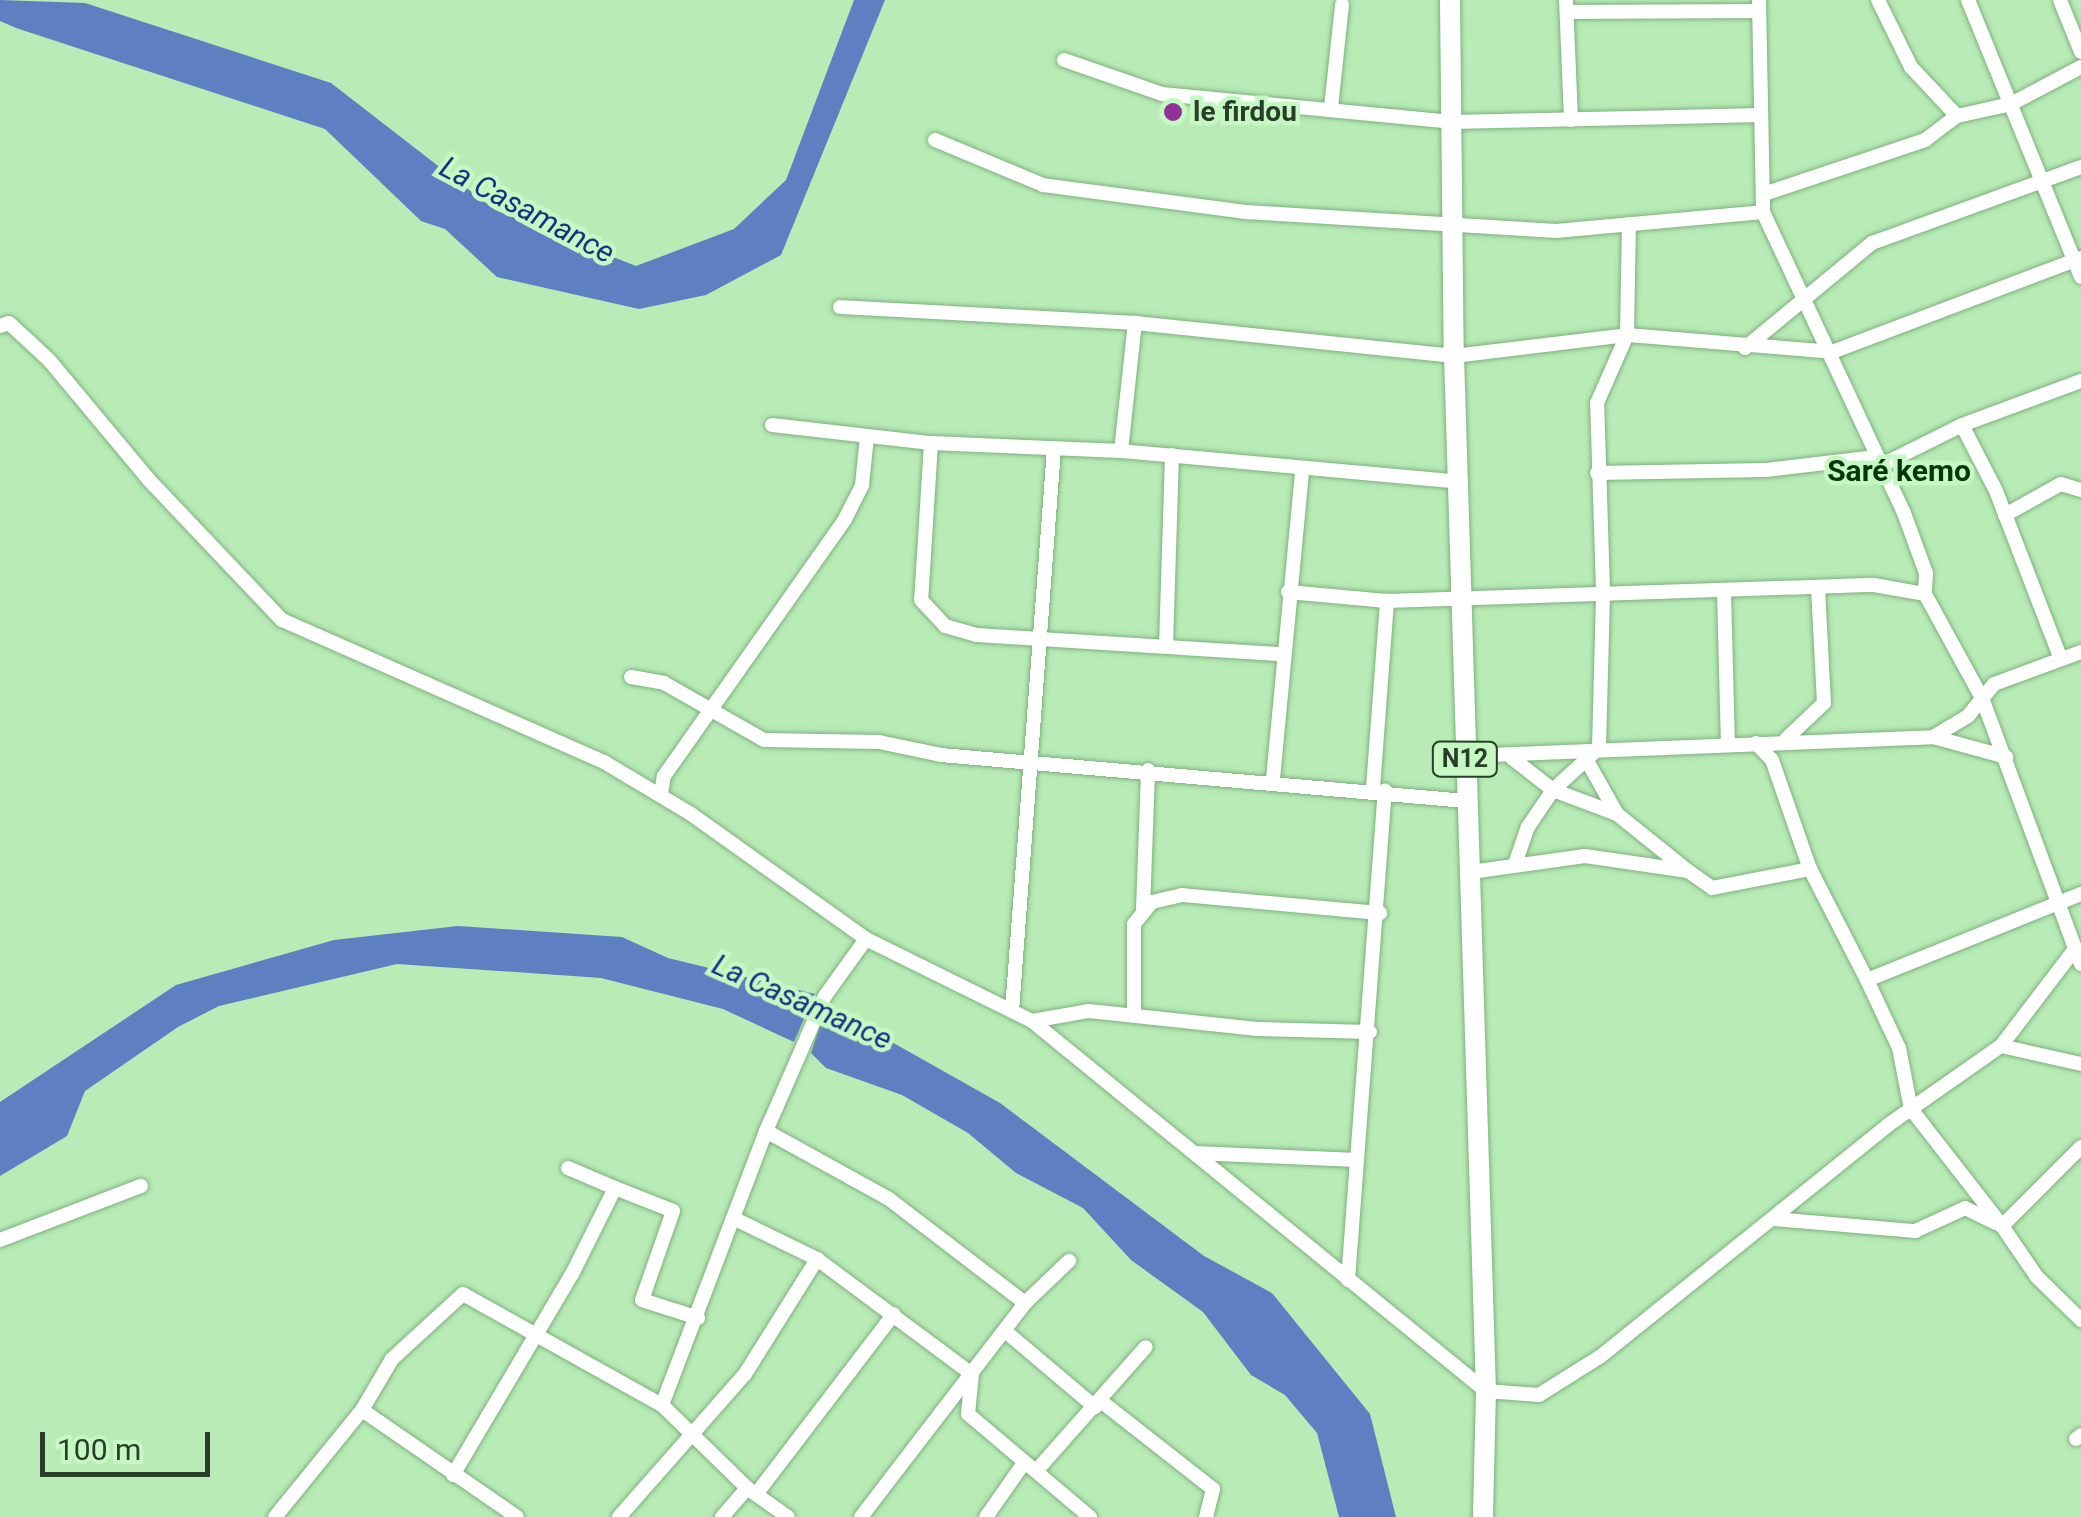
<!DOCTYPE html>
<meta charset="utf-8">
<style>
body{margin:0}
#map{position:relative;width:2081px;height:1517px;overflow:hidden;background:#b8ebb6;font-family:Roboto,sans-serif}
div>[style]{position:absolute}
.water>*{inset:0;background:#5e7fc2}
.roads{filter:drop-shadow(0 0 2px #7fb07e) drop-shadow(0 0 2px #7fb07e)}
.street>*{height:14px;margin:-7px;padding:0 7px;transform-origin:7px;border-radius:7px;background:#fff}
.primary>*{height:20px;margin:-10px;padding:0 10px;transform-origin:10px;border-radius:10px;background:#fff}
.dots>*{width:28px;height:28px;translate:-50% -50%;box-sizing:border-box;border:5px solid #c5f8c3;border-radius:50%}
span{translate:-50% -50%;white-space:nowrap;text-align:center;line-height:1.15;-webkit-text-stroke:9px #c5f8c3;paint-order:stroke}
.shield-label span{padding:2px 8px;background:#c5f8c3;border:2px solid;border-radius:8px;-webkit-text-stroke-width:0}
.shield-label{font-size:25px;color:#293d28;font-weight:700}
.poi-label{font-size:28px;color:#293d28;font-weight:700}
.left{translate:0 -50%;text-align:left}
.water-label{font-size:30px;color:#123282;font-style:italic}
.neighbourhood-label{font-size:30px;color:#053609;font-weight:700}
.scale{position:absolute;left:40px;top:1432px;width:170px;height:45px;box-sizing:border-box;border:5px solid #293d28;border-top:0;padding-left:12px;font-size:30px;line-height:35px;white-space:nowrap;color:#293d28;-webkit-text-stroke:8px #c5f8c3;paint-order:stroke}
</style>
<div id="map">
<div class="water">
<div style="clip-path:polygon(0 0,85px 3px,331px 83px,495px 210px,636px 266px,734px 229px,786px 180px,854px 0,885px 0,781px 255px,706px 295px,639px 309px,497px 277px,445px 229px,421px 221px,325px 129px,16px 28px,0 21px)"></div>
<div style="clip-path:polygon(458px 926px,622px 937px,668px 958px,815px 994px,794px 1042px,723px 1009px,601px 978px,397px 964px,219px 1006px,178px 1027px,85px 1091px,67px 1136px,0 1176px,0 1102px,176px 985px,334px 940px)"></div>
<div style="clip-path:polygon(826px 1005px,1000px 1103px,1204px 1256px,1272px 1293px,1370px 1414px,1396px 1517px,1339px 1517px,1317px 1433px,1285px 1395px,1251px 1375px,1203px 1312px,1131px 1260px,1083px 1208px,1016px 1173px,968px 1133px,902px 1095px,826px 1068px,811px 1053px)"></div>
</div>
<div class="roads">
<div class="street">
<div style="left:1566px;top:0;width:120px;rotate:87.6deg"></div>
<div style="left:1759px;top:0;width:212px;rotate:88.9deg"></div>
<div style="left:1763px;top:212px;width:332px;rotate:64.9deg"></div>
<div style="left:1904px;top:513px;width:64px;rotate:69.9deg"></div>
<div style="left:1926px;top:573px;width:21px;rotate:93deg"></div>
<div style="left:1925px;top:594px;width:119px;rotate:61.3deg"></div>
<div style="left:1982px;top:698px;width:284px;rotate:69.6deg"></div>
<div style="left:1878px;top:0;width:75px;rotate:63.8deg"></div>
<div style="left:1911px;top:67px;width:67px;rotate:46.8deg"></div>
<div style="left:1968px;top:0;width:299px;rotate:67.8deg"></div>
<div style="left:2060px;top:0;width:56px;rotate:68deg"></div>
<div style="left:1567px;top:12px;width:189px;rotate:-0.3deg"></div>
<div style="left:1064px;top:60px;width:104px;rotate:19.1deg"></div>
<div style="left:1162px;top:94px;width:291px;rotate:5.5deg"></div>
<div style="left:1452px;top:122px;width:308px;rotate:-1.3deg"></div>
<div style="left:1331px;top:108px;width:104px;rotate:-83.9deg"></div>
<div style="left:935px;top:140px;width:117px;rotate:22.6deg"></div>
<div style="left:1043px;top:185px;width:205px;rotate:7.6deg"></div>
<div style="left:1246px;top:212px;width:311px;rotate:3.5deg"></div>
<div style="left:1556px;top:231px;width:208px;rotate:-5.2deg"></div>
<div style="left:1767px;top:193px;width:167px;rotate:-18.5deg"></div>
<div style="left:1925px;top:140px;width:40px;rotate:-37deg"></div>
<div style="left:1957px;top:116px;width:55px;rotate:-12.5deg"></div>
<div style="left:2011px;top:104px;width:79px;rotate:-27.9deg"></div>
<div style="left:840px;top:307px;width:295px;rotate:3.1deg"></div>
<div style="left:1135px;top:323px;width:321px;rotate:5.9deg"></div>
<div style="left:1454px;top:356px;width:174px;rotate:-6.9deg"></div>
<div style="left:1627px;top:335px;width:206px;rotate:4.7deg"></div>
<div style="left:1832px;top:352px;width:266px;rotate:-20.7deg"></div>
<div style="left:0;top:326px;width:9px;rotate:-18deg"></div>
<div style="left:9px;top:323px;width:54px;rotate:42.8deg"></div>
<div style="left:49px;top:360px;width:156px;rotate:50.2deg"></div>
<div style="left:149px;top:480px;width:193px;rotate:46.5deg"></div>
<div style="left:282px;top:620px;width:352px;rotate:23.8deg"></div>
<div style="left:604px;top:762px;width:101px;rotate:30.9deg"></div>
<div style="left:691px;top:814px;width:215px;rotate:35.5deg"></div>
<div style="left:866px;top:939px;width:185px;rotate:26.3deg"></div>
<div style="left:1032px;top:1021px;width:586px;rotate:39.18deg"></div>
<div style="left:1486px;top:1391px;width:53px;rotate:4.3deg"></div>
<div style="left:1539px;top:1395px;width:73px;rotate:-32.2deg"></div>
<div style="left:1601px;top:1356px;width:368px;rotate:-38.8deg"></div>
<div style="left:1888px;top:1125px;width:138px;rotate:-35deg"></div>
<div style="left:2001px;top:1046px;width:122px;rotate:-52.7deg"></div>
<div style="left:1745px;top:348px;width:165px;rotate:-39.6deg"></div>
<div style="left:1872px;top:243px;width:222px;rotate:-20deg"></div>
<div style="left:772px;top:425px;width:160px;rotate:6.5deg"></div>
<div style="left:931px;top:443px;width:190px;rotate:2.4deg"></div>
<div style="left:1121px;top:451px;width:341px;rotate:5.2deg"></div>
<div style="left:1962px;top:425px;width:74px;rotate:62.7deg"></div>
<div style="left:1996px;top:491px;width:178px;rotate:68.9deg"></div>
<div style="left:931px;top:443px;width:157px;rotate:93.6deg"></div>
<div style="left:921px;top:600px;width:35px;rotate:47deg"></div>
<div style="left:945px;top:626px;width:32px;rotate:16deg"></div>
<div style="left:976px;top:635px;width:307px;rotate:3.6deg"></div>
<div style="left:1121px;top:451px;width:129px;rotate:-83.8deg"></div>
<div style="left:1882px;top:465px;width:89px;rotate:-26.6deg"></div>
<div style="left:1962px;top:425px;width:127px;rotate:-20.3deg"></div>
<div style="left:1597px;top:473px;width:169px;rotate:-1deg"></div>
<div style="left:1766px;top:470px;width:111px;rotate:-6.7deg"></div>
<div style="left:2005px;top:515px;width:64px;rotate:-29deg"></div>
<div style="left:2061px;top:484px;width:21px;rotate:17deg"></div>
<div style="left:1288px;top:592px;width:99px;rotate:5.2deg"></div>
<div style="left:1387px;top:601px;width:487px;rotate:-1.9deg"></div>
<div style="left:1874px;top:585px;width:52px;rotate:10deg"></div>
<div style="left:1724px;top:593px;width:152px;rotate:88.5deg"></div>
<div style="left:1166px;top:646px;width:191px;rotate:-88.2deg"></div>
<div style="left:631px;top:677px;width:34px;rotate:10deg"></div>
<div style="left:664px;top:683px;width:115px;rotate:29.7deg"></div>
<div style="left:764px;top:740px;width:115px;rotate:1deg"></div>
<div style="left:879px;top:742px;width:63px;rotate:11.8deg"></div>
<div style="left:941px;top:755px;width:527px;rotate:5.01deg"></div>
<div style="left:1933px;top:737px;width:41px;rotate:-31deg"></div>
<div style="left:1968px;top:716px;width:41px;rotate:-50.9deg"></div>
<div style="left:1994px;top:684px;width:93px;rotate:-20.2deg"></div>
<div style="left:1786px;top:739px;width:52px;rotate:-43.5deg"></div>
<div style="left:1824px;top:703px;width:113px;rotate:-93deg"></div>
<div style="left:1756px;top:743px;width:23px;rotate:47deg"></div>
<div style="left:1772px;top:760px;width:115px;rotate:70.8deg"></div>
<div style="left:1810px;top:869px;width:125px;rotate:62.8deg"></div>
<div style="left:1867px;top:980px;width:231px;rotate:-21.9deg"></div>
<div style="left:1465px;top:756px;width:468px;rotate:-2.3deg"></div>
<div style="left:1933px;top:737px;width:76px;rotate:15.3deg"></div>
<div style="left:1512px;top:758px;width:52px;rotate:38deg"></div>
<div style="left:1553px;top:790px;width:68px;rotate:20.6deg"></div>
<div style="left:1586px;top:759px;width:63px;rotate:60.6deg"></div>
<div style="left:1617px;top:814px;width:91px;rotate:38.8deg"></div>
<div style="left:1273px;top:779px;width:309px;rotate:-84.6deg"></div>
<div style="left:1373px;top:788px;width:188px;rotate:-85.7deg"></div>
<div style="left:661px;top:794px;width:18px;rotate:-81deg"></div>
<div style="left:664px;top:776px;width:314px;rotate:-54.8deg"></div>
<div style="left:845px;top:519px;width:38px;rotate:-63deg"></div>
<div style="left:862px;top:485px;width:48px;rotate:-84.1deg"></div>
<div style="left:1515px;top:864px;width:39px;rotate:-71deg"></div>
<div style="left:1528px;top:827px;width:45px;rotate:-56deg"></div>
<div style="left:1553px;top:790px;width:62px;rotate:-42.4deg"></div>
<div style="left:1599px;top:748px;width:158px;rotate:-88.5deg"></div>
<div style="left:1603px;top:590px;width:187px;rotate:-91.8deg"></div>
<div style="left:1597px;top:403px;width:74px;rotate:-66.2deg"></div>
<div style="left:1627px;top:335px;width:111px;rotate:-89deg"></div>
<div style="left:1471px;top:872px;width:115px;rotate:-8deg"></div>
<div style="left:1585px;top:856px;width:104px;rotate:8.3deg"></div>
<div style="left:1688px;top:871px;width:29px;rotate:35deg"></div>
<div style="left:1712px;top:888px;width:100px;rotate:-11deg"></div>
<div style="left:1143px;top:909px;width:139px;rotate:-87.9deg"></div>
<div style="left:1867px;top:980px;width:75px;rotate:64.8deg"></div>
<div style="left:1899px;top:1048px;width:62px;rotate:78.9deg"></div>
<div style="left:1911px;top:1109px;width:148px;rotate:52.1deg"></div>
<div style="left:1012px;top:1011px;width:564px;rotate:-85.73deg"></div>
<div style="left:1134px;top:1016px;width:92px;rotate:-90deg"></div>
<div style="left:1134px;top:924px;width:28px;rotate:-51deg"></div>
<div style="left:1152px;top:902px;width:31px;rotate:-13deg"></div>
<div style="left:1182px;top:895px;width:199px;rotate:5.2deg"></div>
<div style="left:1032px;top:1021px;width:58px;rotate:-10deg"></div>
<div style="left:1089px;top:1011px;width:169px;rotate:6.1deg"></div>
<div style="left:1257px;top:1029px;width:113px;rotate:1.5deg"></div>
<div style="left:2001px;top:1046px;width:82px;rotate:12.7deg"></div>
<div style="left:766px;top:1131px;width:147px;rotate:-66.4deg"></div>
<div style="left:825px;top:996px;width:70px;rotate:-54.3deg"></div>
<div style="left:2081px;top:1147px;width:112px;rotate:135deg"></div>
<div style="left:2002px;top:1226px;width:62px;rotate:55.5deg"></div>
<div style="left:2037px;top:1277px;width:62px;rotate:44.3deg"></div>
<div style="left:1195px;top:1153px;width:162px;rotate:2.5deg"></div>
<div style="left:568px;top:1168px;width:51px;rotate:23.1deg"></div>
<div style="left:733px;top:1218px;width:93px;rotate:26deg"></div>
<div style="left:817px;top:1259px;width:193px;rotate:36.6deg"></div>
<div style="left:972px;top:1374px;width:40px;rotate:95.7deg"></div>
<div style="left:968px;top:1414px;width:160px;rotate:40.2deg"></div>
<div style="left:1774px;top:1219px;width:142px;rotate:4.9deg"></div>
<div style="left:1915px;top:1231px;width:55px;rotate:-24.7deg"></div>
<div style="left:1965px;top:1208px;width:34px;rotate:26deg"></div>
<div style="left:0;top:1240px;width:151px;rotate:-21deg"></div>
<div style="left:1348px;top:1280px;width:491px;rotate:-85.7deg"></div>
<div style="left:1005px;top:1331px;width:118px;rotate:40.2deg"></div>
<div style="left:1102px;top:1402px;width:141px;rotate:38.1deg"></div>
<div style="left:1213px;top:1489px;width:29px;rotate:104deg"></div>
<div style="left:662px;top:1405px;width:293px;rotate:-69.2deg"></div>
<div style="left:766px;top:1131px;width:141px;rotate:28.9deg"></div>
<div style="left:889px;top:1199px;width:171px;rotate:37.4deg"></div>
<div style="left:362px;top:1410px;width:188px;rotate:34.6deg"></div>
<div style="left:2076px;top:1439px;width:6px;rotate:-39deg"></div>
<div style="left:1037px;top:1470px;width:164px;rotate:-48.5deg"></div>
<div style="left:453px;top:1475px;width:234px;rotate:-59.4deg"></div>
<div style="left:572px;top:1274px;width:96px;rotate:-63.4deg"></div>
<div style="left:615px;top:1188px;width:62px;rotate:21.6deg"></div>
<div style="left:673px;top:1211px;width:94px;rotate:109.2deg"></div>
<div style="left:642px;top:1300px;width:59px;rotate:17.8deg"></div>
<div style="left:757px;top:1493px;width:225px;rotate:-52.6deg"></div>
<div style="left:275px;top:1517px;width:138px;rotate:-50.9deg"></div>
<div style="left:362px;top:1410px;width:59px;rotate:-59.5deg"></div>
<div style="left:392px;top:1359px;width:96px;rotate:-42.5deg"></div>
<div style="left:463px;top:1294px;width:228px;rotate:29.2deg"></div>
<div style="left:662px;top:1405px;width:119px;rotate:44.3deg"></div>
<div style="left:747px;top:1488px;width:50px;rotate:35.3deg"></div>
<div style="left:619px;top:1517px;width:191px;rotate:-48.6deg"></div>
<div style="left:745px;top:1374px;width:136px;rotate:-57.9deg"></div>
<div style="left:722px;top:1517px;width:38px;rotate:-49deg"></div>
<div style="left:861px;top:1517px;width:270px;rotate:-52.5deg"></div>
<div style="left:1025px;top:1303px;width:61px;rotate:-43.7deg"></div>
<div style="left:986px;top:1517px;width:66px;rotate:-54.9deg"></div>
</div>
<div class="primary">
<div style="left:1450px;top:0;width:356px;rotate:89.4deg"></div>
<div style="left:1454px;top:356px;width:1035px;rotate:88.23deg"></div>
<div style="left:1486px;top:1391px;width:126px;rotate:91.4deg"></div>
</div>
</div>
<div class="dots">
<div style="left:1173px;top:112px;background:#903099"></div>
</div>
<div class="shield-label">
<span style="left:1465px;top:759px">N12</span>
</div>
<div class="poi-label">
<span class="left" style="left:1193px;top:112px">le firdou</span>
</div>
<div class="water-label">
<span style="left:527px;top:210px;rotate:28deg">La Casamance</span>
<span style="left:802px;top:1002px;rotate:24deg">La Casamance</span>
</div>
<div class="neighbourhood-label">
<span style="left:1899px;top:471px">Saré kemo</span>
</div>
<div class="scale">100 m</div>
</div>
